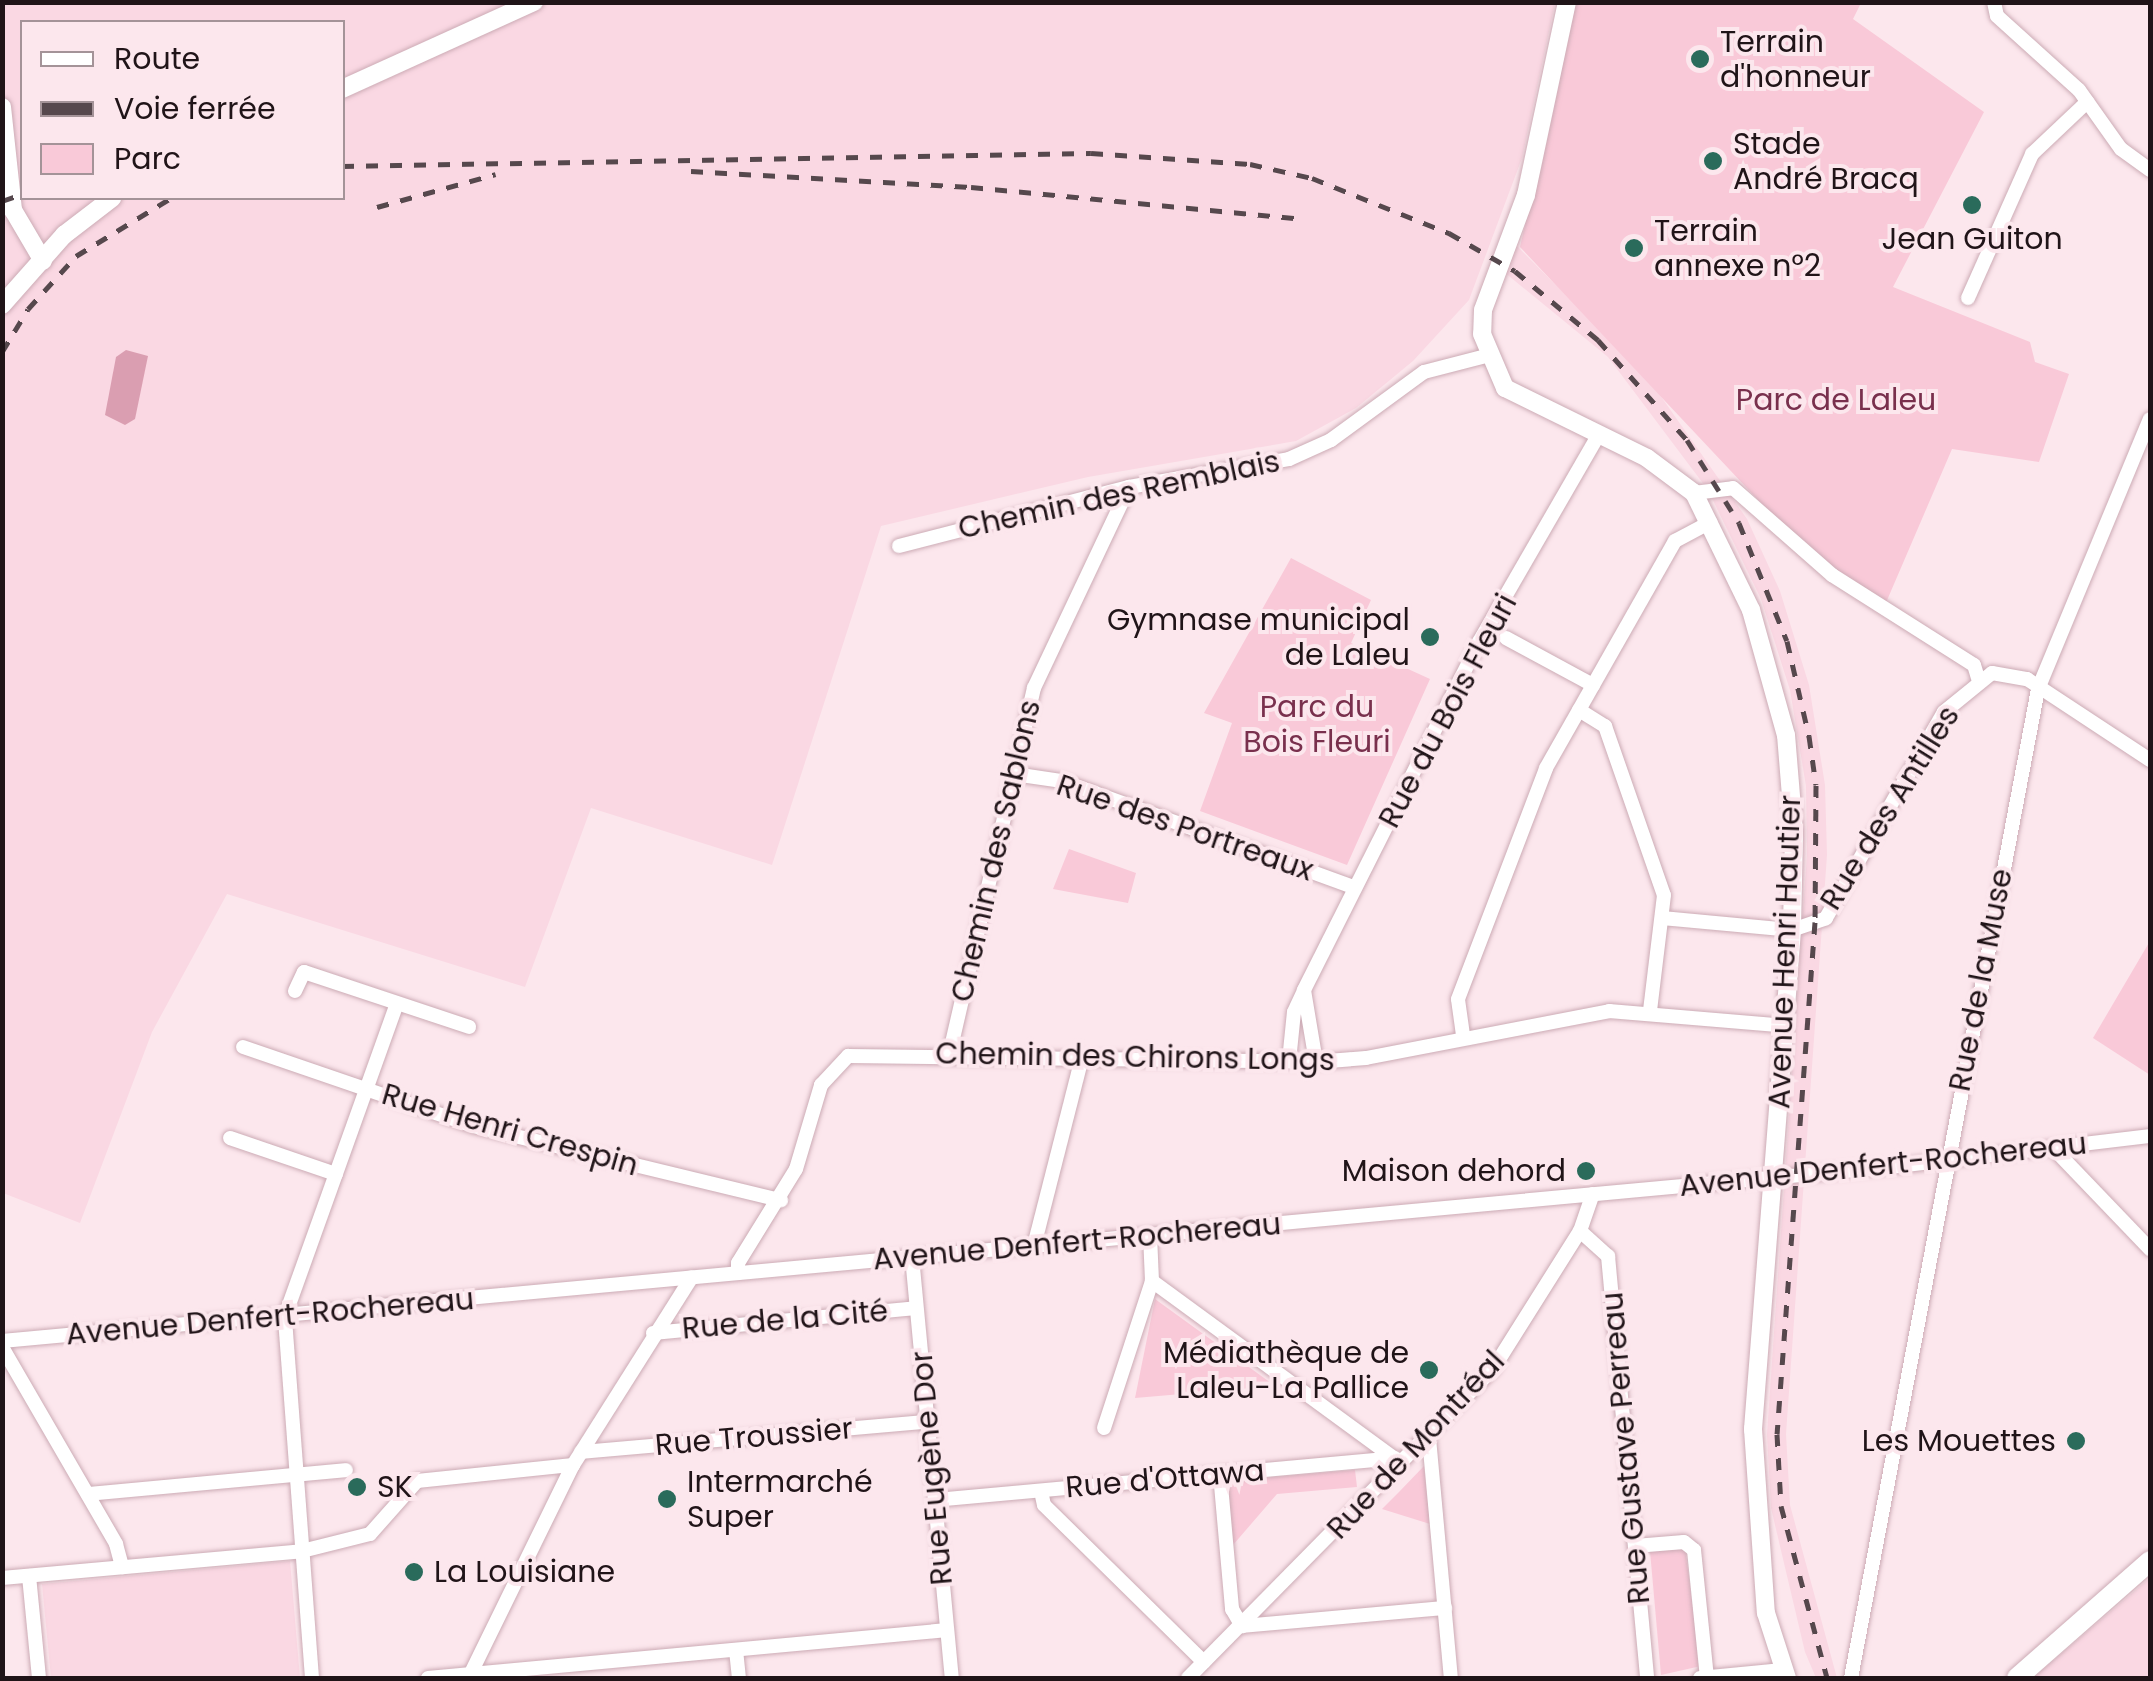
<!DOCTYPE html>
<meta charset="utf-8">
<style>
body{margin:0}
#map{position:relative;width:2153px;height:1681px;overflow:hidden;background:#fce7ed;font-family:Poppins,sans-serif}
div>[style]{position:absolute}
.built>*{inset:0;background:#fad8e3}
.green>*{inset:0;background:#f9c9d8}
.water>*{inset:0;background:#da9eb1}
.roads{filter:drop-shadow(0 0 2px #ccabb5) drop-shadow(0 0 2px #ccabb5)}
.minor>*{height:14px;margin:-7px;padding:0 7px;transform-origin:7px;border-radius:7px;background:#fff}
.tertiary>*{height:18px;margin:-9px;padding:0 9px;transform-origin:9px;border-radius:9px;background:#fff}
.secondary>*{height:20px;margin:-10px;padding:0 10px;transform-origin:10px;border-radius:10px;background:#fff}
.rail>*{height:5px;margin-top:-2.5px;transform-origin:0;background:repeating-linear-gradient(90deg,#56484d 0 12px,transparent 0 24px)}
.dots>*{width:28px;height:28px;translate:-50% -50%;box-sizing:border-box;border:5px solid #fce7ed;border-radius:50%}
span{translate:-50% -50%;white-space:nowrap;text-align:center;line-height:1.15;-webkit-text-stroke:8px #fce7ed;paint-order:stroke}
.poi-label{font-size:30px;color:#201418}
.left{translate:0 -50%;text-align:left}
.right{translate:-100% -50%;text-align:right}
.park-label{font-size:30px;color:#79304d}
.street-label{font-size:30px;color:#201418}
.frame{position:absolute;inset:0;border:5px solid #201418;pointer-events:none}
.legend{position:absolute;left:20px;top:20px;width:325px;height:180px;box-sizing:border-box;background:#fce7ed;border:2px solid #a49398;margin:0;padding:12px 18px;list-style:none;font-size:30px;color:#201418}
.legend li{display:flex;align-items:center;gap:20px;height:50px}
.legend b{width:50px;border:2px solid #a49398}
</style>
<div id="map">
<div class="built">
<div style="clip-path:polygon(evenodd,2px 3px,1555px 3px,1522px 158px,1469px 300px,1413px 361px,1356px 408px,1296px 441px,1088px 477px,881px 526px,772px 865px,591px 808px,525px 987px,227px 894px,152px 1032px,80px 1223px,3px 1193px,2px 3px,22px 22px,342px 22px,342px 198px,22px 198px,22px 22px)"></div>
<div style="clip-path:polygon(1516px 245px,1648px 378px,1747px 519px,1780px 591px,1809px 685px,1825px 785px,1827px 855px,1786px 1434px,1790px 1505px,1837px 1678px,1816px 1678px,1805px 1652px,1771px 1508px,1767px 1434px,1807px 855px,1806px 786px,1790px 690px,1761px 599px,1708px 490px,1608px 357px,1504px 272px)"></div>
<div style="clip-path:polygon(290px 1561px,300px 1678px,51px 1678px,42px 1584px)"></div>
<div style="clip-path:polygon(2150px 1578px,2150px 1678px,2033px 1678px)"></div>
</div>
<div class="green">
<div style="clip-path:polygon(1576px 3px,1861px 3px,1853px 19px,1984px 112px,1893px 287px,2030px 342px,2035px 362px,2069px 374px,2039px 462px,1952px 449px,1885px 605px,1809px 554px,1520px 247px)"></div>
<div style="clip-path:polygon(1291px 558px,1371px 600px,1351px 643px,1430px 679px,1347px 865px,1200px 811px,1232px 723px,1204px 713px)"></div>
<div style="clip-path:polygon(1069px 849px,1136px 873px,1128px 903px,1053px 889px)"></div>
<div style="clip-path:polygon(2150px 941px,2150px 1075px,2093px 1038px)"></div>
<div style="clip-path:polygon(1155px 1299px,1275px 1386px,1135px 1398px)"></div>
<div style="clip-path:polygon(1424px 1466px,1430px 1524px,1382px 1509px,1399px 1492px)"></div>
<div style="clip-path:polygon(1355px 1470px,1357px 1487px,1277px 1494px,1233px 1545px,1227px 1481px)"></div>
<div style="clip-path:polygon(1685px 1549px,1701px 1666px,1661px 1675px,1650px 1551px)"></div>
</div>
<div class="water">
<div style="clip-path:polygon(126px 350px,148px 356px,135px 419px,125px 425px,105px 415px,116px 357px)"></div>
</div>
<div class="roads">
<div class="minor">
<div style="left:1994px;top:2px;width:14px;rotate:78deg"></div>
<div style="left:1997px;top:16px;width:110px;rotate:42.1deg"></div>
<div style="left:2079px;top:90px;width:72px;rotate:54.6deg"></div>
<div style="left:2121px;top:149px;width:36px;rotate:36deg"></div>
<div style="left:1968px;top:298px;width:158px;rotate:-66deg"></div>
<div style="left:2032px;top:154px;width:76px;rotate:-43.4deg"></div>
<div style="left:1694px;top:493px;width:39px;rotate:-7deg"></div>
<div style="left:1733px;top:488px;width:132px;rotate:41.3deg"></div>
<div style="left:1832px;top:575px;width:168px;rotate:32.4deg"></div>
<div style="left:1974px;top:665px;width:17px;rotate:73deg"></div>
<div style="left:899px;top:546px;width:237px;rotate:-14.4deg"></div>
<div style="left:1129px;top:487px;width:162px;rotate:-9.9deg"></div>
<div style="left:1289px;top:459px;width:46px;rotate:-24.3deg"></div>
<div style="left:1331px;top:440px;width:115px;rotate:-36.2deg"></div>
<div style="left:1424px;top:372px;width:64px;rotate:-14.5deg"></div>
<div style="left:1506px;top:638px;width:99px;rotate:28.4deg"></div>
<div style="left:1579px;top:710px;width:31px;rotate:32deg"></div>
<div style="left:1605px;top:726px;width:179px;rotate:70.8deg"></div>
<div style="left:1664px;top:895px;width:117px;rotate:96.9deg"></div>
<div style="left:1014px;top:774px;width:49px;rotate:8.3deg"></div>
<div style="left:1062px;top:781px;width:311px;rotate:20deg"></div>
<div style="left:1662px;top:918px;width:131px;rotate:5.3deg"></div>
<div style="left:1792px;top:930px;width:36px;rotate:-19deg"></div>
<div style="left:1826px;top:918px;width:237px;rotate:-60.2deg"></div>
<div style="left:1944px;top:712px;width:62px;rotate:-39.1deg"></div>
<div style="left:1992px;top:673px;width:36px;rotate:10deg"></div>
<div style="left:2027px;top:679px;width:147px;rotate:33.4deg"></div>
<div style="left:295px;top:991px;width:21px;rotate:-65deg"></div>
<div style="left:304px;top:972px;width:174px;rotate:18.4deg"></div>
<div style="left:1463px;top:1035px;width:36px;rotate:-98deg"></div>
<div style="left:1458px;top:999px;width:247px;rotate:-69.1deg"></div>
<div style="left:1546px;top:768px;width:261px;rotate:-60.4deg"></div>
<div style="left:1675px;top:541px;width:40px;rotate:-28deg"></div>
<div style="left:243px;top:1047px;width:244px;rotate:18.9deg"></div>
<div style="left:474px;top:1126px;width:316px;rotate:13.6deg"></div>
<div style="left:949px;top:1056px;width:378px;rotate:-77deg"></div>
<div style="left:1034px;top:688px;width:222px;rotate:-64.7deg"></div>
<div style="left:1289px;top:1061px;width:49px;rotate:-84.2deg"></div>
<div style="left:1294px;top:1012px;width:23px;rotate:-65deg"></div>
<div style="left:1316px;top:1062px;width:73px;rotate:-99.5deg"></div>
<div style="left:1304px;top:990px;width:390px;rotate:-63.3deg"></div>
<div style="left:1479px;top:642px;width:238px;rotate:-60deg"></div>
<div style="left:230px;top:1138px;width:112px;rotate:18.8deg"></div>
<div style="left:2054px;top:1149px;width:139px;rotate:46.2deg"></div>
<div style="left:1580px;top:1231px;width:38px;rotate:42deg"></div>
<div style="left:1608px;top:1256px;width:424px;rotate:84.7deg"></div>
<div style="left:1034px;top:1246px;width:194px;rotate:-75.7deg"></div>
<div style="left:912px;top:1257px;width:423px;rotate:84.6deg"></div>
<div style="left:738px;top:1273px;width:10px;rotate:-90deg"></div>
<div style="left:738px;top:1263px;width:110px;rotate:-58.3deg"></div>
<div style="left:796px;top:1169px;width:88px;rotate:-73.4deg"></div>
<div style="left:821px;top:1085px;width:40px;rotate:-47deg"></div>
<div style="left:848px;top:1056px;width:468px;rotate:0.7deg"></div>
<div style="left:1316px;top:1062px;width:50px;rotate:-4.6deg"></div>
<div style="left:1366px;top:1058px;width:248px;rotate:-10.9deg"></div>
<div style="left:1609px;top:1011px;width:178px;rotate:4.8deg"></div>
<div style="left:1152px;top:1281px;width:303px;rotate:36.2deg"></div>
<div style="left:653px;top:1333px;width:264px;rotate:-5.4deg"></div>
<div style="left:2px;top:1341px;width:1904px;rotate:-5.27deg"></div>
<div style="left:1898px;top:1166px;width:254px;rotate:-6.8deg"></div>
<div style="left:2px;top:1347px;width:228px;rotate:59.9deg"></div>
<div style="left:116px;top:1544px;width:24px;rotate:75deg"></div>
<div style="left:1104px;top:1428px;width:155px;rotate:-71.9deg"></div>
<div style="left:1152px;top:1281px;width:46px;rotate:-92.5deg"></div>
<div style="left:1429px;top:1438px;width:241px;rotate:84.8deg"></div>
<div style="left:581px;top:1452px;width:347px;rotate:-5deg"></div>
<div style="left:1220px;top:1474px;width:136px;rotate:84.9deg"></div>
<div style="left:1232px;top:1609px;width:20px;rotate:60deg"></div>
<div style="left:1242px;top:1626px;width:204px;rotate:-5.1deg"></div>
<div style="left:1041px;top:1491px;width:14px;rotate:78deg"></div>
<div style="left:1044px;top:1505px;width:224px;rotate:44.5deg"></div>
<div style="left:88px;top:1494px;width:259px;rotate:-5.3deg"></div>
<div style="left:935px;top:1500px;width:462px;rotate:-5.2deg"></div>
<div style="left:1635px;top:1546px;width:49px;rotate:-4.7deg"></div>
<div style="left:1684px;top:1542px;width:13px;rotate:39deg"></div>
<div style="left:1694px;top:1550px;width:129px;rotate:84.2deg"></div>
<div style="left:29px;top:1576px;width:102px;rotate:84.4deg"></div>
<div style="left:2px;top:1578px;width:301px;rotate:-5.1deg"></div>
<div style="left:302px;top:1551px;width:70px;rotate:-14deg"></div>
<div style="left:370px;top:1534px;width:71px;rotate:-48.4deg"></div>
<div style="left:417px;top:1481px;width:157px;rotate:-5.9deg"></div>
<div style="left:736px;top:1650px;width:28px;rotate:84deg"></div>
<div style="left:469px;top:1677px;width:236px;rotate:-63.9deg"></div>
<div style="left:573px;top:1465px;width:222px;rotate:-57.7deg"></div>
<div style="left:312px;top:1678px;width:363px;rotate:-94.3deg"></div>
<div style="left:285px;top:1316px;width:332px;rotate:-70.3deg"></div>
<div style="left:428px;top:1678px;width:521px;rotate:-5.28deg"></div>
<div style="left:1188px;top:1678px;width:434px;rotate:-45.4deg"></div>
<div style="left:1493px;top:1369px;width:163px;rotate:-57.8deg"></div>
<div style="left:1580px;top:1231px;width:39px;rotate:-71deg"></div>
<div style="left:1700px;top:1678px;width:83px;rotate:-5.5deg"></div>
<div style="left:1851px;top:1678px;width:1007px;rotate:-79.29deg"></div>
<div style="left:2038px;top:689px;width:292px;rotate:-67.5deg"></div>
</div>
<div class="tertiary">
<div style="left:1567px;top:2px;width:197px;rotate:102deg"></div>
<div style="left:1526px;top:195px;width:123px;rotate:110.5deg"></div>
<div style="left:1483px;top:310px;width:24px;rotate:92deg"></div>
<div style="left:1482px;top:334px;width:59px;rotate:66.9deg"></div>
<div style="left:1505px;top:388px;width:158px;rotate:26.2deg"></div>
<div style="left:1647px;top:458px;width:59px;rotate:36.7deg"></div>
<div style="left:1694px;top:493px;width:130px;rotate:64deg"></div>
<div style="left:1751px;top:610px;width:130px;rotate:74.4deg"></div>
<div style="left:1786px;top:735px;width:97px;rotate:85.3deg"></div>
<div style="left:1794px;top:832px;width:98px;rotate:91.2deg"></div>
<div style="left:1792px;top:930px;width:501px;rotate:94.47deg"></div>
<div style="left:1753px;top:1429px;width:184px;rotate:86deg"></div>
<div style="left:1766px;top:1613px;width:68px;rotate:72.1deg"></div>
<div style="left:342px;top:89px;width:211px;rotate:-24.4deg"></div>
<div style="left:2px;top:107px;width:104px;rotate:83.9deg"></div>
<div style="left:13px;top:210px;width:59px;rotate:59.5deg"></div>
<div style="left:2px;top:305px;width:94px;rotate:-48.5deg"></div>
<div style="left:64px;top:235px;width:61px;rotate:-37.6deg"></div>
</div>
<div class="secondary">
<div style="left:2017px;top:1678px;width:177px;rotate:-41.3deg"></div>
</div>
</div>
<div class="rail">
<div style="left:342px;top:166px;width:749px;rotate:-0.99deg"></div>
<div style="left:1091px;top:153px;width:159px;rotate:4deg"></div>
<div style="left:1250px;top:164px;width:64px;rotate:12.7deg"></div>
<div style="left:1312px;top:178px;width:148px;rotate:21.9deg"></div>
<div style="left:1449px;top:233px;width:76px;rotate:29.9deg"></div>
<div style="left:1515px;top:271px;width:108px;rotate:39.7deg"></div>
<div style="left:1598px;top:340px;width:134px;rotate:48.3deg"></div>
<div style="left:1687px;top:440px;width:98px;rotate:57.9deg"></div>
<div style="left:1739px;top:523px;width:127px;rotate:67.9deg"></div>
<div style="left:1787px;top:641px;width:98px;rotate:77deg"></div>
<div style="left:1809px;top:736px;width:49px;rotate:81.9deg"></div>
<div style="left:1816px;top:785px;width:137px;rotate:90.4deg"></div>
<div style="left:1815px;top:922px;width:513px;rotate:94.24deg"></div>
<div style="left:1777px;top:1434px;width:72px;rotate:86.8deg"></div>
<div style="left:1781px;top:1506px;width:178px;rotate:75deg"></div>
<div style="left:691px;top:171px;width:280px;rotate:3.3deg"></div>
<div style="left:971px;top:187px;width:335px;rotate:5.5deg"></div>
<div style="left:2px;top:201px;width:21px;rotate:-19deg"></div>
<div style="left:377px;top:207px;width:123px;rotate:-15.5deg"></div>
<div style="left:2px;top:352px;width:50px;rotate:-58.8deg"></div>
<div style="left:28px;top:309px;width:72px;rotate:-47.8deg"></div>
<div style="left:76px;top:256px;width:111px;rotate:-31.4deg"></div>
</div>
<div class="dots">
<div style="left:1700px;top:59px;background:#2a6b5b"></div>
<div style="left:1713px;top:161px;background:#2a6b5b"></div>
<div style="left:1972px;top:205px;background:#2a6b5b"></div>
<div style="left:1634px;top:248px;background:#2a6b5b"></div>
<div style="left:1430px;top:637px;background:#2a6b5b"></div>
<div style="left:1586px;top:1171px;background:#2a6b5b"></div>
<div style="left:1429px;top:1370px;background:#2a6b5b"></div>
<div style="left:2076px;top:1441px;background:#2a6b5b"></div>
<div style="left:357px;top:1487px;background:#2a6b5b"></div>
<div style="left:667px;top:1499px;background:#2a6b5b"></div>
<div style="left:414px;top:1572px;background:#2a6b5b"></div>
</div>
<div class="poi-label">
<span class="left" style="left:1720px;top:59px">Terrain<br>d'honneur</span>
<span class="left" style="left:1733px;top:161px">Stade<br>André Bracq</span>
<span class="left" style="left:1654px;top:248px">Terrain<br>annexe n°2</span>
<span style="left:1972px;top:239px">Jean Guiton</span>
<span class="right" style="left:1410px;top:637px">Gymnase municipal<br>de Laleu</span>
<span class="right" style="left:1566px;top:1171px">Maison dehord</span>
<span class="right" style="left:1409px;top:1370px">Médiathèque de<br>Laleu-La Pallice</span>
<span class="right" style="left:2056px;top:1441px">Les Mouettes</span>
<span class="left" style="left:687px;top:1499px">Intermarché<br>Super</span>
<span class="left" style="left:377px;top:1487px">SK</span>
<span class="left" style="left:434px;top:1572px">La Louisiane</span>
</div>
<div class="park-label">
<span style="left:1836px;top:400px">Parc de Laleu</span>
<span style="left:1317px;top:724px">Parc du<br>Bois Fleuri</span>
</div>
<div class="street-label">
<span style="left:1119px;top:495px;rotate:-12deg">Chemin des Remblais</span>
<span style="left:1448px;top:711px;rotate:-62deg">Rue du Bois Fleuri</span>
<span style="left:1890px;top:808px;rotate:-58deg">Rue des Antilles</span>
<span style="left:1185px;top:828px;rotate:19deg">Rue des Portreaux</span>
<span style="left:996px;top:851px;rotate:-77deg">Chemin des Sablons</span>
<span style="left:1785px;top:952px;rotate:-88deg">Avenue Henri Hautier</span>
<span style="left:1981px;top:980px;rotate:-79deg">Rue de la Muse</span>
<span style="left:1135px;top:1057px;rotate:1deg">Chemin des Chirons Longs</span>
<span style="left:510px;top:1130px;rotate:16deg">Rue Henri Crespin</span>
<span style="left:1883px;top:1165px;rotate:-6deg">Avenue Denfert-Rochereau</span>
<span style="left:1077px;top:1242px;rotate:-5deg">Avenue Denfert-Rochereau</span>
<span style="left:270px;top:1317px;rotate:-5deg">Avenue Denfert-Rochereau</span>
<span style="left:785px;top:1320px;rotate:-5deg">Rue de la Cité</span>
<span style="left:754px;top:1437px;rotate:-5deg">Rue Troussier</span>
<span style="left:1416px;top:1445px;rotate:-47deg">Rue de Montréal</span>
<span style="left:1626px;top:1448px;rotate:-95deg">Rue Gustave Perreau</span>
<span style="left:932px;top:1468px;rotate:-95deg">Rue Eugène Dor</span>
<span style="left:1165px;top:1479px;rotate:-5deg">Rue d'Ottawa</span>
</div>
<div class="frame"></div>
<ul class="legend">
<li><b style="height:12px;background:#fff"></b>Route</li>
<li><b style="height:12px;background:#56484d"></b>Voie ferrée</li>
<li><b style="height:28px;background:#f9c9d8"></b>Parc</li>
</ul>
</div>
